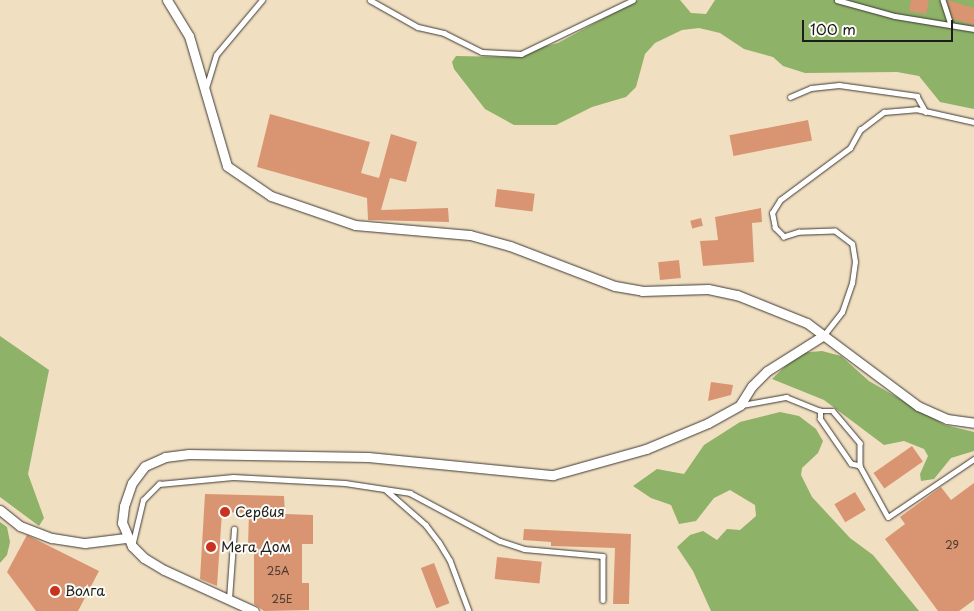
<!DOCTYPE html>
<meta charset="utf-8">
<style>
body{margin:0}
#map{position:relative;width:974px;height:611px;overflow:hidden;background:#f1dfc1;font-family:"Playpen Sans",sans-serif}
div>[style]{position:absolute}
.forest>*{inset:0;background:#8eb267}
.building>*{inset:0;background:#d99472;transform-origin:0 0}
.roads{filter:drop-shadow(0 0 1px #3c3935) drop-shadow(0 0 1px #3c3935)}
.lane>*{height:4.5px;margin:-2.25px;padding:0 2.25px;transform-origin:2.25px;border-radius:2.25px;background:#fff}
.street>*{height:9px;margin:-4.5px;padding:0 4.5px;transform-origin:4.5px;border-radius:4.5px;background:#fff}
.dots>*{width:14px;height:14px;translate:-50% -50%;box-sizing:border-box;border:2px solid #fdfcf7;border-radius:50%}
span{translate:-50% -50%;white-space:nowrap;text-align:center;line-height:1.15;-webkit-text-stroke:4px #fdfcf7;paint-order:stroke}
.number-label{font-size:11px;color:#4b3a32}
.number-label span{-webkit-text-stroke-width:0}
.poi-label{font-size:14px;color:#1c1c1c}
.left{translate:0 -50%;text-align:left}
.scale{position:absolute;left:802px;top:20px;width:151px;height:22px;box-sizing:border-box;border:2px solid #1c1c1c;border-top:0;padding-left:6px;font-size:15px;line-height:18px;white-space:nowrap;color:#1c1c1c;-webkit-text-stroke:4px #fdfcf7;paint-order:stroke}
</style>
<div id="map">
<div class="forest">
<div style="clip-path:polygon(638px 0,680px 0,691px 13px,706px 14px,715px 0,974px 0,974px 109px,940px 102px,919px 76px,897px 72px,805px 73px,783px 66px,773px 57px,744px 49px,720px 33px,699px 28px,682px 30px,655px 43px,645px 54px,636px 87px,626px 97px,592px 107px,556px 125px,514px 125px,485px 109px,454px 69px,452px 62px,456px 56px,504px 57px,558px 43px)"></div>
<div style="clip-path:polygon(0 336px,49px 370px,28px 474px,44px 518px,39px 526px,0 497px)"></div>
<div style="clip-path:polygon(822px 351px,841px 356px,869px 381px,945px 425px,974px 432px,974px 451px,951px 458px,934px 479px,921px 481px,920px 474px,928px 456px,924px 449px,904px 441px,884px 445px,824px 400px,772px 379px,799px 353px)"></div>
<div style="clip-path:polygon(780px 412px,799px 416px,816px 429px,823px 441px,818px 453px,802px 468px,801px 475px,812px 497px,850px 538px,873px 555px,919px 611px,711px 611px,693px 571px,677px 547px,690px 535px,703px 531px,717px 540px,727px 529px,740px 530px,756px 516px,755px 505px,730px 490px,714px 498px,696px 521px,679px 524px,671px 505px,651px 498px,633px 486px,657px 469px,684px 474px,704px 445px,740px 422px)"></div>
<div style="clip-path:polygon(0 522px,7px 527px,10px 542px,7px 555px,0 563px)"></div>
</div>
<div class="building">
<div style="clip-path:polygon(911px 0,929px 0,926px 14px,909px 11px)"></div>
<div style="clip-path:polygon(947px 0,974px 8px,974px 25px,953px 19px)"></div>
<div style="clip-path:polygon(270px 114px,370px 142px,361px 173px,379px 178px,391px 134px,417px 142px,406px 182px,390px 178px,381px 210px,448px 208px,449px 222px,368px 220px,367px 198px,257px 167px)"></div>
<div style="left:808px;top:120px;width:21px;height:80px;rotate:79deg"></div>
<div style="left:497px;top:189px;width:38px;height:18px;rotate:7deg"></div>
<div style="clip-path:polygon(761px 208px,762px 222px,752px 223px,754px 262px,703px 266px,700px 241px,718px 240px,715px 217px)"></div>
<div style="left:701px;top:218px;width:8px;height:11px;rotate:76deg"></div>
<div style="left:679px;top:260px;width:18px;height:21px;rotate:84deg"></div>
<div style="clip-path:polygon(711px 382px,733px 385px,731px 395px,708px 401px)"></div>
<div style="left:912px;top:446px;width:19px;height:47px;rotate:55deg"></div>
<div style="clip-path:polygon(974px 483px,974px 600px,959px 611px,938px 611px,885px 539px,905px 524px,900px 517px,941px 487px,951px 500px)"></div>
<div style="left:855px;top:492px;width:21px;height:24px;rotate:59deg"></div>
<div style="clip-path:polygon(205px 494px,284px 496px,285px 514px,313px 515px,313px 544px,302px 544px,302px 583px,309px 583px,309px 610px,264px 611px,254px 604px,254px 547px,248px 546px,249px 513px,222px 512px,217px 586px,200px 579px)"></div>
<div style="clip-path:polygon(524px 529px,631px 534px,629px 604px,613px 604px,615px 548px,551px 546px,551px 542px,523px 540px)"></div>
<div style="clip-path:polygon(27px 535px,99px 571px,78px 611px,36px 611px,7px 572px)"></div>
<div style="left:497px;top:557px;width:45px;height:22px;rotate:6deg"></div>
<div style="left:434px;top:563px;width:43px;height:14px;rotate:69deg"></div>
</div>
<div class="roads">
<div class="lane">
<div style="left:370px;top:0;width:55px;rotate:29.4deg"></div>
<div style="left:418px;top:27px;width:27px;rotate:13deg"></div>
<div style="left:444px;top:33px;width:42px;rotate:26.6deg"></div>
<div style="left:482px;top:52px;width:39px;rotate:3deg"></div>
<div style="left:521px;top:54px;width:124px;rotate:-25.7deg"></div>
<div style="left:837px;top:0;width:60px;rotate:15.4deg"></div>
<div style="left:895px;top:16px;width:80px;rotate:9.3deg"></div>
<div style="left:943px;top:0;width:26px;rotate:72deg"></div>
<div style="left:206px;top:88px;width:34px;rotate:-73deg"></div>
<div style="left:216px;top:55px;width:72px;rotate:-50.1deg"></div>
<div style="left:790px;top:97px;width:23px;rotate:-23deg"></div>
<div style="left:811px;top:88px;width:28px;rotate:-6deg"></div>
<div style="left:839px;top:85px;width:79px;rotate:8deg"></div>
<div style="left:917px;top:96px;width:18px;rotate:61deg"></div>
<div style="left:824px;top:335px;width:29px;rotate:-52deg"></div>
<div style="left:842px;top:312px;width:31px;rotate:-71deg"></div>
<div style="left:852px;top:283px;width:21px;rotate:-82deg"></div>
<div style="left:855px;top:262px;width:18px;rotate:-99deg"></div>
<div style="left:852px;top:244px;width:21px;rotate:-143deg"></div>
<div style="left:835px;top:231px;width:36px;rotate:178deg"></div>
<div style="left:799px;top:232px;width:16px;rotate:162deg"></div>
<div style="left:784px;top:237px;width:13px;rotate:-135deg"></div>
<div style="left:775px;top:228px;width:15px;rotate:-101deg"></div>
<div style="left:772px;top:213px;width:15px;rotate:-58deg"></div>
<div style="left:780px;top:200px;width:87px;rotate:-36.6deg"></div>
<div style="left:850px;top:148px;width:21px;rotate:-61deg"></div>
<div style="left:860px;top:130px;width:30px;rotate:-37deg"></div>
<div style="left:884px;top:112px;width:32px;rotate:-5deg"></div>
<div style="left:916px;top:109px;width:59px;rotate:12.6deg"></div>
<div style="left:742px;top:405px;width:45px;rotate:-10.3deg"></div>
<div style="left:786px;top:397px;width:37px;rotate:22deg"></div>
<div style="left:820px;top:411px;width:13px"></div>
<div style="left:833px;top:411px;width:42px;rotate:49.8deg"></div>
<div style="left:860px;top:443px;width:23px;rotate:90deg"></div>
<div style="left:860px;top:466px;width:9px;rotate:-167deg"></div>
<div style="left:851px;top:464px;width:55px;rotate:-124.6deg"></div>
<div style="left:820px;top:419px;width:8px;rotate:-90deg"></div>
<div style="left:860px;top:466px;width:58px;rotate:61.2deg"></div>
<div style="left:888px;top:517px;width:104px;rotate:-34deg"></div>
<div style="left:386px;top:490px;width:53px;rotate:41.2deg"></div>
<div style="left:426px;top:525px;width:21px;rotate:53deg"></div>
<div style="left:439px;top:542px;width:21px;rotate:59deg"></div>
<div style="left:450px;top:560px;width:54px;rotate:69.6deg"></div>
<div style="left:133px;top:542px;width:43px;rotate:-76.6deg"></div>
<div style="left:143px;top:500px;width:23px;rotate:-45deg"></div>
<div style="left:159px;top:484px;width:74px;rotate:-5.4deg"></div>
<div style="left:233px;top:477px;width:112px;rotate:3.1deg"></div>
<div style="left:345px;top:483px;width:66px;rotate:8.7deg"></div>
<div style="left:410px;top:493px;width:102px;rotate:28.1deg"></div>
<div style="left:500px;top:541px;width:25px;rotate:18deg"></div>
<div style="left:524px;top:549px;width:79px;rotate:5.1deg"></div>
<div style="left:603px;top:556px;width:44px;rotate:90deg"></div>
<div style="left:229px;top:599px;width:70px;rotate:-85.9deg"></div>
</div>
<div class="street">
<div style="left:167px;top:0;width:42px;rotate:58.6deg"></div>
<div style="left:189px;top:36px;width:135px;rotate:73.7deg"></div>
<div style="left:227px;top:166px;width:53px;rotate:34.3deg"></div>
<div style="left:271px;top:196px;width:89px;rotate:19deg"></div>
<div style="left:355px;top:225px;width:115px;rotate:5deg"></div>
<div style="left:470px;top:235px;width:41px;rotate:15.4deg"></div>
<div style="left:510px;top:246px;width:112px;rotate:20.9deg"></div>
<div style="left:615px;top:286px;width:27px;rotate:10deg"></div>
<div style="left:642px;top:291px;width:66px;rotate:-1.7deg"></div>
<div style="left:708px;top:289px;width:30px;rotate:12deg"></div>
<div style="left:737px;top:295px;width:75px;rotate:21.8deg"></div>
<div style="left:807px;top:323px;width:139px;rotate:36.8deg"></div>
<div style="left:918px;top:406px;width:32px;rotate:24deg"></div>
<div style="left:947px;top:419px;width:27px;rotate:8deg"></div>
<div style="left:0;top:510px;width:26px;rotate:39deg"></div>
<div style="left:20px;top:526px;width:34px;rotate:21deg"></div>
<div style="left:52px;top:538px;width:33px;rotate:9deg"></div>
<div style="left:85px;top:543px;width:41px;rotate:-7deg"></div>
<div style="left:254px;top:611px;width:99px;rotate:-155.5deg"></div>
<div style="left:164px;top:570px;width:23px;rotate:-149deg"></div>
<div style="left:144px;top:558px;width:17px;rotate:-135deg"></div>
<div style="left:132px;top:546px;width:25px;rotate:-113deg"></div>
<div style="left:122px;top:523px;width:17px;rotate:-83deg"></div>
<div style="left:124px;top:506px;width:24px;rotate:-71deg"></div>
<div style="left:132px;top:483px;width:21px;rotate:-53deg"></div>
<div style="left:145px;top:466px;width:22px;rotate:-24deg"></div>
<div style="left:165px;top:457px;width:24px;rotate:-7deg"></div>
<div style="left:189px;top:454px;width:179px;rotate:1deg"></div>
<div style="left:368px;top:457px;width:186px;rotate:5.6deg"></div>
<div style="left:553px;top:475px;width:97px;rotate:-15.6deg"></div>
<div style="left:646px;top:449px;width:67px;rotate:-22.8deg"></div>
<div style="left:708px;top:423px;width:37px;rotate:-29deg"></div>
<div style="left:740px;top:405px;width:22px;rotate:-58deg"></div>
<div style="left:752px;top:386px;width:21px;rotate:-45deg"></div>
<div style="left:767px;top:371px;width:67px;rotate:-32.3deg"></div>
</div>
</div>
<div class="dots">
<div style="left:225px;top:512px;background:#c8321e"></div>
<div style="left:211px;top:547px;background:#c8321e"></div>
<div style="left:55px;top:591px;background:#c8321e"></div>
</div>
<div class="number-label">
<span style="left:952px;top:545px">29</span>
<span style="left:278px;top:571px">25А</span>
<span style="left:282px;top:599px">25Е</span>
</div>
<div class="poi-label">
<span class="left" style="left:235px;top:512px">Сервия</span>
<span class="left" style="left:221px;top:547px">Мега Дом</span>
<span class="left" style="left:65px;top:591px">Волга</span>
</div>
<div class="scale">100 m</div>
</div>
